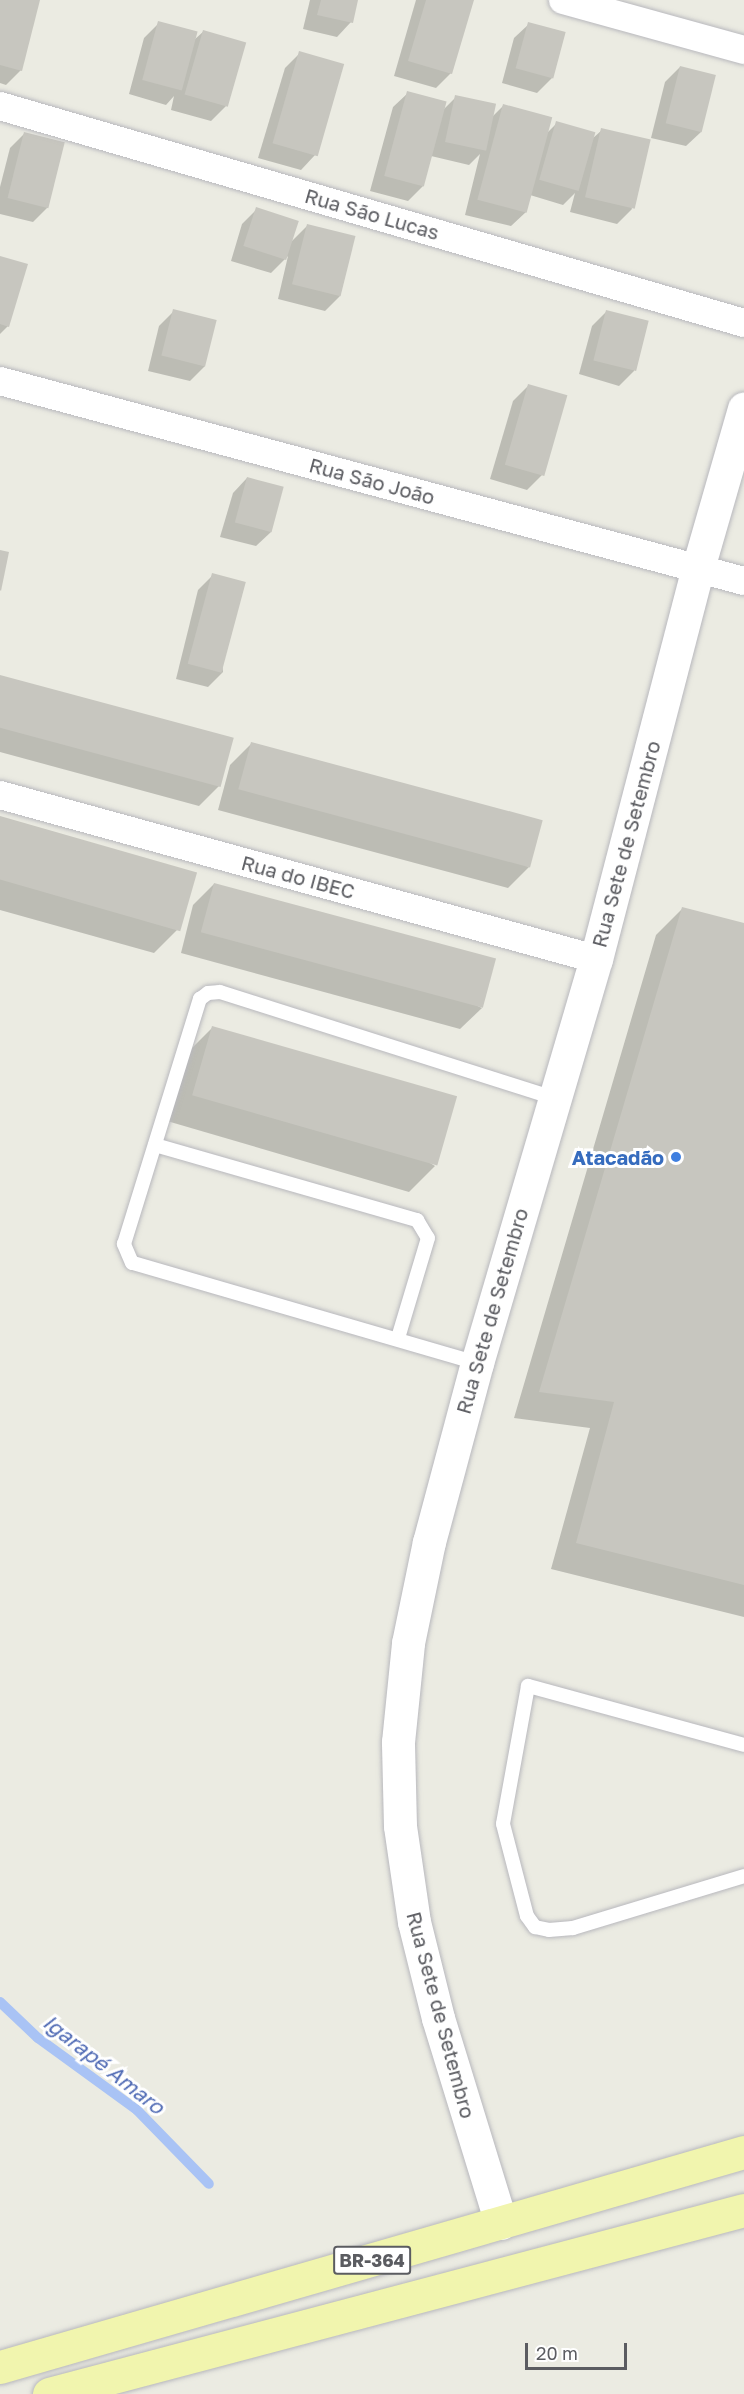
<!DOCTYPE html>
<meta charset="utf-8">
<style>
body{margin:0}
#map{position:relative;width:744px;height:2394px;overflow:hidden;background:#ebebe2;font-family:"Golos Text",sans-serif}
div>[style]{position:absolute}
.shadow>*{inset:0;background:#0003}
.stream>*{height:10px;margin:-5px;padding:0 5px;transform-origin:5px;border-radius:5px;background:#a9c3f5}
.building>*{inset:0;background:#c7c6bf;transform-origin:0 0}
.roads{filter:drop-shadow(0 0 2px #b8b8bd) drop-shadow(0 0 2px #b8b8bd)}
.service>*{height:14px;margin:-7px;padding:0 7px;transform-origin:7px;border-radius:7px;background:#fff}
.minor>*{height:28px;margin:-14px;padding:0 14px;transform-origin:14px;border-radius:14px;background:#fff}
.tertiary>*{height:33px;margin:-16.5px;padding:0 16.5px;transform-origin:16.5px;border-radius:16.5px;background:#fff}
.primary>*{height:33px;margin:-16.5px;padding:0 16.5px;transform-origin:16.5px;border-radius:16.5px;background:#f1f5ae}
.dots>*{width:16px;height:16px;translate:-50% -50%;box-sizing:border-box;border:3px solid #fff;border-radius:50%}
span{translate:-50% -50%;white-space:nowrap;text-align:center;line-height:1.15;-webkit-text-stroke:6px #fff;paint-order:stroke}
.shield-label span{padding:2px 4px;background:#fff;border:2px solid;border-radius:4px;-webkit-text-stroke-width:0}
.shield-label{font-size:18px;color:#5b5c61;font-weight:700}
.street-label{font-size:20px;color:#5b5c61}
.shop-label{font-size:20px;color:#366cbe;font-weight:700}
.right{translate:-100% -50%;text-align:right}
.water-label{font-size:21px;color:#4f6ab4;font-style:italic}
.scale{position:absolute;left:525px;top:2343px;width:102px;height:27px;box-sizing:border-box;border:3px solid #5b5c61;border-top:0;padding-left:8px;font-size:18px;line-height:21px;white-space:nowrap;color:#5b5c61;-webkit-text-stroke:4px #fff;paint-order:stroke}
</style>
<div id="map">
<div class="shadow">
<div style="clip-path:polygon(0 0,38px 0,21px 70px,6px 85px,0 83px)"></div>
<div style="clip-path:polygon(310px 0,356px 0,351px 22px,337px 37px,303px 29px)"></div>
<div style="clip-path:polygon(416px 0,473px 0,451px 73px,436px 88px,394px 76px)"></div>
<div style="clip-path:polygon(159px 23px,194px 40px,204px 31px,226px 106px,211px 121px,171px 110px,174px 96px,166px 105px,129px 94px,144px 38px)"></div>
<div style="clip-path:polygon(529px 24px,552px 78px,537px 93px,502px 83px,514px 38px)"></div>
<div style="clip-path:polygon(300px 53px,315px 155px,301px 170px,258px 158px,285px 68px)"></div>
<div style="clip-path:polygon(680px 67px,701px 132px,686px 146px,651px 138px,665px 82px)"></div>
<div style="clip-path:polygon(408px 93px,444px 109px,456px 97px,491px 118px,503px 106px,546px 134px,557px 123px,592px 139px,602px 130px,632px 209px,617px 224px,570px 212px,575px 193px,563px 205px,530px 195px,526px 212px,511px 226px,465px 215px,480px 154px,469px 165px,431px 156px,423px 186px,408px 201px,370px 191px,393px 107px)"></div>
<div style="clip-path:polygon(24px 134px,48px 207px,33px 222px,0 214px,0 187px,10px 148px)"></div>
<div style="clip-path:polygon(257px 209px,291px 242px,307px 226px,354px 237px,340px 296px,325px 311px,278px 299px,288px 256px,271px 273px,231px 261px,242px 224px)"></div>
<div style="clip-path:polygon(0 258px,8px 326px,0 334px)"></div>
<div style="clip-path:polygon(174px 311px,205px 366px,190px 381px,148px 371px,159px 326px)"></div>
<div style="clip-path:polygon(607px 311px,647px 322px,634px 371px,619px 386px,579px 374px,592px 326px)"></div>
<div style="clip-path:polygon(528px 386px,542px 475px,527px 490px,490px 479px,513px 401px)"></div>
<div style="clip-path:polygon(247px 478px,271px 532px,256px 546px,220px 537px,233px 493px)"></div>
<div style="clip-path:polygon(213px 575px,223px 672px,208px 687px,176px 679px,198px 590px)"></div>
<div style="clip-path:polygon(0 676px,220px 785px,199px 806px,0 752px)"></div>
<div style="clip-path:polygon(251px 744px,529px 867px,508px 888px,218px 810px,230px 765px)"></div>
<div style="clip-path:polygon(0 817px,180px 927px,154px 953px,0 910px)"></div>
<div style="clip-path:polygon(214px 884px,482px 1008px,460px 1029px,181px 953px,193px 905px)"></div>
<div style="clip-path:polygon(682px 909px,744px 924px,744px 1617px,551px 1569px,590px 1428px,514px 1418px,656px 935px)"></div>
<div style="clip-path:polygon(212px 1028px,435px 1166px,409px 1192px,167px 1121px,186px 1054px)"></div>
</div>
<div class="stream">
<div style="left:0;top:2002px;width:52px;rotate:43.5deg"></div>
<div style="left:38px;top:2038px;width:122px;rotate:36deg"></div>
<div style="left:137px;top:2110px;width:103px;rotate:45.8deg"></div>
</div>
<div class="building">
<div style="clip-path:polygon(0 0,40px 0,22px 71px,0 65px)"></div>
<div style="clip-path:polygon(321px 0,358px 0,353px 23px,317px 15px)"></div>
<div style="clip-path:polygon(426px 0,474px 0,452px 74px,408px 61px)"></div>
<div style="left:158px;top:21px;width:41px;height:61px;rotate:15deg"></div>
<div style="left:528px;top:22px;width:39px;height:48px;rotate:15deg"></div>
<div style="left:203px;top:30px;width:45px;height:67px;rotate:16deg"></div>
<div style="left:299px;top:51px;width:47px;height:96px;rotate:16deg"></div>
<div style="left:680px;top:66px;width:37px;height:59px;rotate:14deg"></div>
<div style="left:407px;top:91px;width:41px;height:88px;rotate:15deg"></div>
<div style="left:455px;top:95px;width:42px;height:48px;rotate:12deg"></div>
<div style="left:503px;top:104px;width:51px;height:99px;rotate:15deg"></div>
<div style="left:556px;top:121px;width:41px;height:61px;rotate:16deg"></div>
<div style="left:601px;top:128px;width:51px;height:71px;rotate:13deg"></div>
<div style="left:24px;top:132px;width:42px;height:68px;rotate:14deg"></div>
<div style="left:256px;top:207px;width:45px;height:41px;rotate:18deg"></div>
<div style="left:307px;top:224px;width:50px;height:62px;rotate:14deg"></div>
<div style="clip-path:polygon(0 256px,28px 264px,9px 327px,0 324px)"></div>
<div style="left:173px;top:309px;width:45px;height:48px;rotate:14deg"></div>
<div style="left:606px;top:310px;width:44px;height:52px;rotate:14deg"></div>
<div style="left:528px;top:384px;width:41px;height:84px;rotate:16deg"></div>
<div style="left:247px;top:477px;width:38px;height:47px;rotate:15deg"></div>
<div style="clip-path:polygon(0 550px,9px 552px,1px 591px,0 590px)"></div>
<div style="left:212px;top:573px;width:35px;height:94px;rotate:15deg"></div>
<div style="left:0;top:675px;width:242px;height:51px;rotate:15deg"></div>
<div style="left:251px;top:742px;width:302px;height:49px;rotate:15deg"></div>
<div style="left:0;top:816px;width:205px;height:61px;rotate:16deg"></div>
<div style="left:214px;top:883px;width:292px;height:51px;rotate:15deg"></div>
<div style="clip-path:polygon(682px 907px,744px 923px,744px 1585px,576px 1543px,614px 1402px,539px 1392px)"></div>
<div style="left:212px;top:1026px;width:255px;height:72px;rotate:16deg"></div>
</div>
<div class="roads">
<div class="service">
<div style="left:155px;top:1145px;width:273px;rotate:16deg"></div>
<div style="left:417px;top:1220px;width:21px;rotate:59deg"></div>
<div style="left:428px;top:1238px;width:104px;rotate:106.7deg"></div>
<div style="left:477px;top:1363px;width:359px;rotate:-163.8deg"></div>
<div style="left:132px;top:1263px;width:21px;rotate:-113deg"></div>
<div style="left:124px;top:1244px;width:257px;rotate:-72.8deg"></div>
<div style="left:200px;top:999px;width:10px;rotate:-37deg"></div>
<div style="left:208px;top:993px;width:12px;rotate:-5deg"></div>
<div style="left:220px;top:992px;width:348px;rotate:17.6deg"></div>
<div style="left:744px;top:1745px;width:224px;rotate:-164.7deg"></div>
<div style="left:528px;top:1686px;width:140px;rotate:100.3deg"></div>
<div style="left:503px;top:1824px;width:95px;rotate:75.4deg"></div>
<div style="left:527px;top:1916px;width:14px;rotate:54deg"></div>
<div style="left:535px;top:1927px;width:14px;rotate:12deg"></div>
<div style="left:549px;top:1930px;width:24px;rotate:-5deg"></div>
<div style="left:573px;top:1928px;width:179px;rotate:-16.9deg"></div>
</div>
<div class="minor">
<div style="left:563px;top:0;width:188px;rotate:15.4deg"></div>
<div style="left:0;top:106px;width:775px;rotate:16.26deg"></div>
<div style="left:0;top:381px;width:770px;rotate:15.05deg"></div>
<div style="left:0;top:795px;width:618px;rotate:15.39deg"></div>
</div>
<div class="tertiary">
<div style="left:501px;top:2223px;width:214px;rotate:-107.1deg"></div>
<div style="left:438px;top:2018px;width:99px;rotate:-104deg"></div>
<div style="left:414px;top:1922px;width:97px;rotate:-98.3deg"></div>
<div style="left:400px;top:1826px;width:84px;rotate:-91.4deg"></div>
<div style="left:398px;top:1742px;width:100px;rotate:-84.2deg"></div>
<div style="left:408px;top:1643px;width:103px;rotate:-78.3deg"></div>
<div style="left:429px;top:1542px;width:185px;rotate:-75deg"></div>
<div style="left:477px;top:1363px;width:421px;rotate:-73.6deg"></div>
<div style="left:596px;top:959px;width:404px;rotate:-75.4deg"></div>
<div style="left:698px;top:568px;width:166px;rotate:-73.9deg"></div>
</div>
<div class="primary">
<div style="left:0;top:2367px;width:774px;rotate:-16.12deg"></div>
<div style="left:49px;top:2394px;width:719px;rotate:-14.83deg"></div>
</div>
</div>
<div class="dots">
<div style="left:676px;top:1157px;background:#3f7fe0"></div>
</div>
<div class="shield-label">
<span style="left:372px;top:2260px">BR-364</span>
</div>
<div class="street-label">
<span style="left:372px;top:214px;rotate:16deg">Rua São Lucas</span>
<span style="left:372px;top:481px;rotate:15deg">Rua São João</span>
<span style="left:626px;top:844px;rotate:-75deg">Rua Sete de Setembro</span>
<span style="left:298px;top:877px;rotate:15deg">Rua do IBEC</span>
<span style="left:492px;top:1311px;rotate:-74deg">Rua Sete de Setembro</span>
<span style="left:441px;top:2015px;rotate:75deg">Rua Sete de Setembro</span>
</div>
<div class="shop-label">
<span class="right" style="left:664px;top:1157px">Atacadão</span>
</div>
<div class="water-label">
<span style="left:104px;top:2064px;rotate:38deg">Igarapé Amaro</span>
</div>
<div class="scale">20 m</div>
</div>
